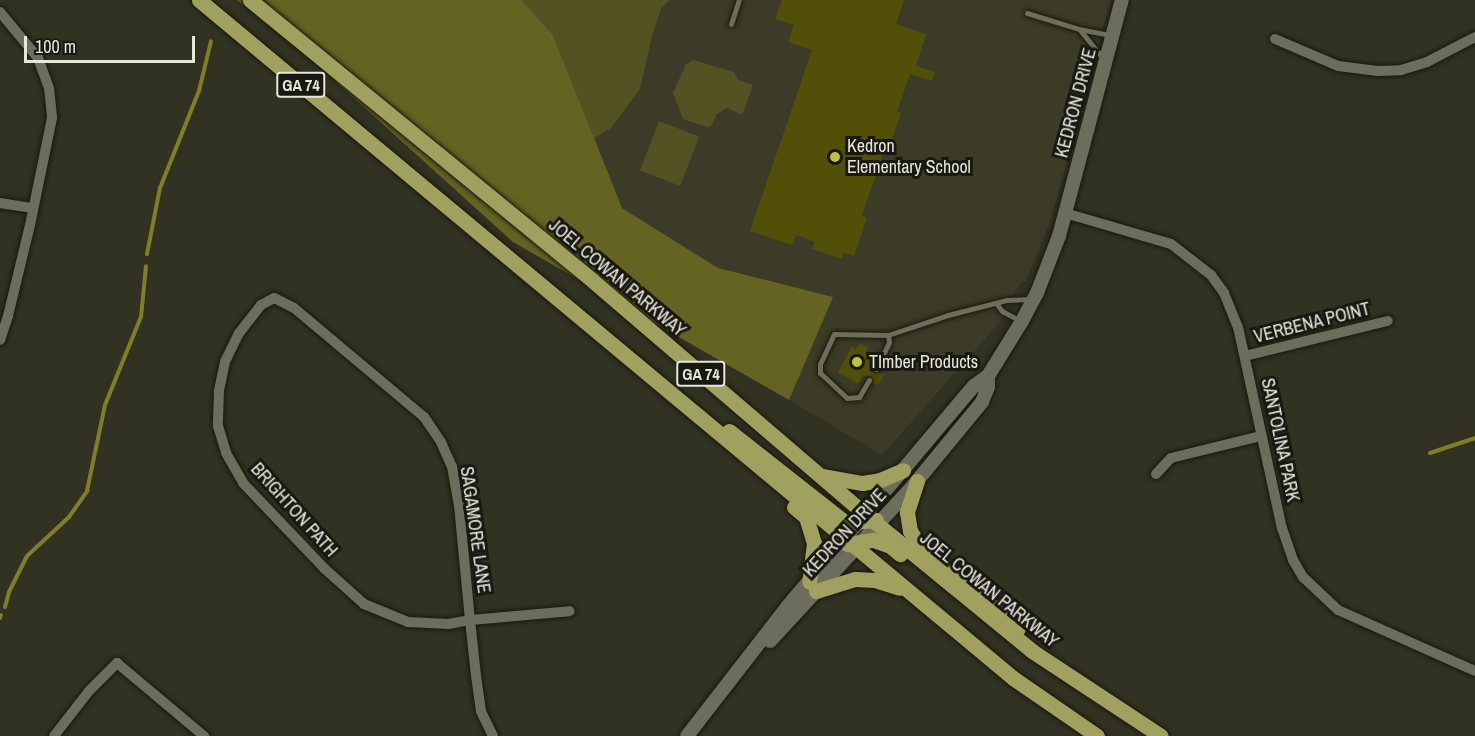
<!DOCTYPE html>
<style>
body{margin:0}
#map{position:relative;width:1475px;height:736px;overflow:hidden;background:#323223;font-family:"Archivo Narrow",sans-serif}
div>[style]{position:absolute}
.built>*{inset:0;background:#3c3b27}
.green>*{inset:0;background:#535223;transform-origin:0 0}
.forest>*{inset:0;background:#646322}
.stream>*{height:4px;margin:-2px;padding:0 2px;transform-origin:2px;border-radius:2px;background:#807e27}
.building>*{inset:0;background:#514f08}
.roads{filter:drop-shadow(0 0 2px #1a190c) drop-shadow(0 0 2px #1a190c)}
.service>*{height:5px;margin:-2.5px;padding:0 2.5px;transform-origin:2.5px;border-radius:2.5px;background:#6c6d5c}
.minor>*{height:10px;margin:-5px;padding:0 5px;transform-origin:5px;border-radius:5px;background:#6c6d5c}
.tertiary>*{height:14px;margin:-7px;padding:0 7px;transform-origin:7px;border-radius:7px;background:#6c6d5c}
.primary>*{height:15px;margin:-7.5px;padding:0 7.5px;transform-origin:7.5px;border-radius:7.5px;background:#a1a15f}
.dots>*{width:16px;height:16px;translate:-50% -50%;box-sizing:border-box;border:3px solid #191912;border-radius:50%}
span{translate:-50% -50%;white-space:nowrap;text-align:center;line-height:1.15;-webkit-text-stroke:6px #191912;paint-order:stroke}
.shield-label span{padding:2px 4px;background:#191912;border:2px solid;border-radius:4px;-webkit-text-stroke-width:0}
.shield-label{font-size:16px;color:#e6e6dd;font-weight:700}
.street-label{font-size:18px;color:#e6e6dd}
.poi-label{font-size:18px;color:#e6e6dd}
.left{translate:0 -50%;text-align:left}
.scale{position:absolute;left:24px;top:36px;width:171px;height:27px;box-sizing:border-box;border:3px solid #e6e6dd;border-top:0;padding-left:8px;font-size:18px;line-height:21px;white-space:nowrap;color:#e6e6dd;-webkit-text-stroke:4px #191912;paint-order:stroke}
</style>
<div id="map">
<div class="built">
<div style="clip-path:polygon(571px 0,1111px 0,1051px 219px,1026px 281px,1021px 282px,1001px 321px,882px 455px,789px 400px,823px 311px,832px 297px,718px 268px,622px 208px,553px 35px)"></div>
</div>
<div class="green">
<div style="clip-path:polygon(517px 0,669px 0,661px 9px,652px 36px,640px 89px,611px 128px,594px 138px,553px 35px)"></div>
<div style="clip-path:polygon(693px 60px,734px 72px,738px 80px,753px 85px,742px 115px,727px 108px,717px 114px,711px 126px,707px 127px,683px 119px,673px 93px,686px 64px)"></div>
<div style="left:659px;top:121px;width:43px;height:53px;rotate:21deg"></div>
</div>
<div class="forest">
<div style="clip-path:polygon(237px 0,521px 0,553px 35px,622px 208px,718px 268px,833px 297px,789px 400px,513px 242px,303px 52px)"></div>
</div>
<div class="stream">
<div style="left:147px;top:254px;width:67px;rotate:-78.9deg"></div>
<div style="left:160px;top:188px;width:105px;rotate:-68.1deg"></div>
<div style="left:199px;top:91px;width:51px;rotate:-76.5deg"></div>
<div style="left:1430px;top:453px;width:47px;rotate:-18.4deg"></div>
<div style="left:5px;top:607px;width:16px;rotate:-75deg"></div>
<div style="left:9px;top:592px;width:40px;rotate:-63.4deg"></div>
<div style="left:27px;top:556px;width:57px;rotate:-42.9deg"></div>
<div style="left:69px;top:517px;width:32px;rotate:-55deg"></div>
<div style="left:87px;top:491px;width:88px;rotate:-78.2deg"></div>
<div style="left:105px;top:405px;width:95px;rotate:-67.8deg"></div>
<div style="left:141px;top:317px;width:51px;rotate:-84.4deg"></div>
<div style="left:0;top:618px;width:3px;rotate:-72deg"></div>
</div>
<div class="building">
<div style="clip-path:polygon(782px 0,904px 0,896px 24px,926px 34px,916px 66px,935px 72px,932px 81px,910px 74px,897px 112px,901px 113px,890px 145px,886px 146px,862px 215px,867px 218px,854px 256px,844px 252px,842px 259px,812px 249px,815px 242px,796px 235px,792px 245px,750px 231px,812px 50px,788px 42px,794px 25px,775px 19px)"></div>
<div style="clip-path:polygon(860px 343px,868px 348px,865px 354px,872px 359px,869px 365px,872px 372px,885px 374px,878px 385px,873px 383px,871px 376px,863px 376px,858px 384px,838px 372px,852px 346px,856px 349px)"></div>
</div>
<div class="roads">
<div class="service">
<div style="left:1027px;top:13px;width:54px;rotate:17.1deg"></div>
<div style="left:1079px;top:29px;width:32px;rotate:11deg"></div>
<div style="left:731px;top:24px;width:25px;rotate:-72deg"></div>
<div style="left:1080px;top:30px;width:38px;rotate:51deg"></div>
<div style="left:996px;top:303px;width:10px;rotate:53deg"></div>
<div style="left:1002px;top:311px;width:21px;rotate:28deg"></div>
<div style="left:876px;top:369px;width:30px;rotate:-64deg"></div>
<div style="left:889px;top:342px;width:7px;rotate:-98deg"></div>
<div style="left:869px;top:380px;width:20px;rotate:120deg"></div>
<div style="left:859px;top:397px;width:12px;rotate:175deg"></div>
<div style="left:847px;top:398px;width:37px;rotate:-137deg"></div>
<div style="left:820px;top:373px;width:9px;rotate:-90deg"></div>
<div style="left:820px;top:364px;width:33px;rotate:-65deg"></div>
<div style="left:834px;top:334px;width:54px;rotate:1.1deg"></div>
<div style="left:888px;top:335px;width:63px;rotate:-18.4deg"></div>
<div style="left:948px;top:315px;width:61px;rotate:-14.3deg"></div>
<div style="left:1007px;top:300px;width:26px;rotate:-2deg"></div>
</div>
<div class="minor">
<div style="left:0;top:12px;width:60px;rotate:50.4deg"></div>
<div style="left:38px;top:58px;width:32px;rotate:70deg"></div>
<div style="left:49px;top:88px;width:30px;rotate:84deg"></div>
<div style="left:52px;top:118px;width:109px;rotate:101.6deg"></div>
<div style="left:30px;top:225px;width:94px;rotate:103.6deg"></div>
<div style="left:8px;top:316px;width:25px;rotate:108deg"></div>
<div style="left:1275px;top:39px;width:69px;rotate:23.2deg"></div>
<div style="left:1338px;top:66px;width:40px;rotate:7.1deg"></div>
<div style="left:1378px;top:71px;width:23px;rotate:-2deg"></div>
<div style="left:1401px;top:70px;width:27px;rotate:-17deg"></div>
<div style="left:1427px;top:62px;width:54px;rotate:-27.5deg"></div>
<div style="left:0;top:203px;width:33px;rotate:9deg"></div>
<div style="left:1065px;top:213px;width:110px;rotate:16.3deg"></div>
<div style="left:1171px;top:244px;width:51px;rotate:37.8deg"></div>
<div style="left:1211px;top:275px;width:22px;rotate:54deg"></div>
<div style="left:1224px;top:293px;width:37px;rotate:68deg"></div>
<div style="left:1238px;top:327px;width:206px;rotate:77.7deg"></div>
<div style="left:1282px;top:528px;width:34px;rotate:71deg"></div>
<div style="left:1293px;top:560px;width:20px;rotate:60deg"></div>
<div style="left:1303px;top:577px;width:48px;rotate:43.3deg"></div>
<div style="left:1338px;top:610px;width:150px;rotate:24deg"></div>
<div style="left:1245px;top:356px;width:147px;rotate:-13.8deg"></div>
<div style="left:1156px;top:474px;width:22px;rotate:-47deg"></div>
<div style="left:1171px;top:458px;width:93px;rotate:-13.7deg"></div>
<div style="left:54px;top:736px;width:57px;rotate:-52.1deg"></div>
<div style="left:89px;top:691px;width:40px;rotate:-45deg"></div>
<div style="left:117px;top:663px;width:114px;rotate:40deg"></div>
<div style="left:493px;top:736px;width:28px;rotate:-116deg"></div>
<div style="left:481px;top:711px;width:35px;rotate:-98deg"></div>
<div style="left:476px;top:676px;width:56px;rotate:-96.1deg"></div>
<div style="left:470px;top:620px;width:115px;rotate:-95.5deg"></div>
<div style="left:459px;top:506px;width:40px;rotate:-100deg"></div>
<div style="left:452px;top:467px;width:27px;rotate:-114deg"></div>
<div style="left:441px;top:442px;width:30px;rotate:-124deg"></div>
<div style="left:424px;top:417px;width:170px;rotate:-140deg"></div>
<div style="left:294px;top:308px;width:22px;rotate:-153deg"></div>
<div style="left:274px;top:298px;width:15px;rotate:152deg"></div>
<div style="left:261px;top:305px;width:36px;rotate:128deg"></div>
<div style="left:239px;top:333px;width:32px;rotate:116deg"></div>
<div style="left:225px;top:362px;width:30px;rotate:102deg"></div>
<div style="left:219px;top:391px;width:35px;rotate:92deg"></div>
<div style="left:218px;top:426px;width:28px;rotate:73deg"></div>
<div style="left:226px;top:453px;width:34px;rotate:60deg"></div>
<div style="left:243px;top:483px;width:119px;rotate:46.4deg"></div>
<div style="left:325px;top:569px;width:52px;rotate:41.9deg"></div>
<div style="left:364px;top:604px;width:48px;rotate:22.2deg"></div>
<div style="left:408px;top:622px;width:40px;rotate:2.9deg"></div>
<div style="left:448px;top:624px;width:22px;rotate:-10deg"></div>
<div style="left:470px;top:620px;width:100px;rotate:-5.1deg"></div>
</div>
<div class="tertiary">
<div style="left:770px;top:641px;width:209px;rotate:-47.3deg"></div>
<div style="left:912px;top:487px;width:110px;rotate:-50.5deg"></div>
<div style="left:982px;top:402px;width:16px;rotate:-68deg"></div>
<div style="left:988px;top:387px;width:11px;rotate:-90deg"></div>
<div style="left:687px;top:736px;width:163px;rotate:-52.2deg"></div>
<div style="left:787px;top:607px;width:289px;rotate:-49.8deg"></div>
<div style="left:974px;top:386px;width:17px;rotate:-36deg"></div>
<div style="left:988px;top:376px;width:65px;rotate:-58.3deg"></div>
<div style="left:1022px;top:321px;width:32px;rotate:-62deg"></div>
<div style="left:1037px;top:293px;width:61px;rotate:-68.9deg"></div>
<div style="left:1059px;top:236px;width:244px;rotate:-75.1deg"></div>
</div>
<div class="primary">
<div style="left:199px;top:0;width:1059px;rotate:39.79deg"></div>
<div style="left:1013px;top:678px;width:102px;rotate:34.6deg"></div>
<div style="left:250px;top:0;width:443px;rotate:39.3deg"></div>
<div style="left:593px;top:281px;width:360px;rotate:40.6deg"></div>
<div style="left:866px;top:515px;width:215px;rotate:39.3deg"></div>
<div style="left:1032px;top:651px;width:154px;rotate:33.4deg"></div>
<div style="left:729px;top:431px;width:149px;rotate:38.2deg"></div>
<div style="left:846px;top:523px;width:30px;rotate:-6deg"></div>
<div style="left:822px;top:476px;width:41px;rotate:9.9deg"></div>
<div style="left:862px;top:483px;width:18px;rotate:-9deg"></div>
<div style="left:880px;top:480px;width:25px;rotate:-23deg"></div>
<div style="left:917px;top:481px;width:33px;rotate:108deg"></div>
<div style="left:907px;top:512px;width:19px;rotate:81deg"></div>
<div style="left:910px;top:531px;width:18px;rotate:56deg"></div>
<div style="left:920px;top:546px;width:61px;rotate:38.4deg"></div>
<div style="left:968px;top:584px;width:67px;rotate:42deg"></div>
<div style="left:794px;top:507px;width:16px;rotate:40deg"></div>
<div style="left:806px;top:517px;width:27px;rotate:73deg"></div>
<div style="left:814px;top:543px;width:39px;rotate:97deg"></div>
<div style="left:847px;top:544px;width:26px;rotate:-9deg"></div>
<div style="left:873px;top:540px;width:18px;rotate:19deg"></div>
<div style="left:890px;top:546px;width:13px;rotate:39deg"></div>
<div style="left:816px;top:591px;width:41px;rotate:-17.1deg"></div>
<div style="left:855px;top:579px;width:20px;rotate:3deg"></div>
<div style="left:875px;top:580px;width:25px;rotate:18deg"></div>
</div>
</div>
<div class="dots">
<div style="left:835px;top:157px;background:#c1be40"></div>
<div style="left:857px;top:362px;background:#c1be40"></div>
</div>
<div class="shield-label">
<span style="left:301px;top:85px">GA 74</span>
<span style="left:701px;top:374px">GA 74</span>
</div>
<div class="street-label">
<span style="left:1076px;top:103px;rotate:-75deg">KEDRON DRIVE</span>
<span style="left:617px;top:278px;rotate:40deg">JOEL COWAN PARKWAY</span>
<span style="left:1312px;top:323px;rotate:-14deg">VERBENA POINT</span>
<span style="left:1280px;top:440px;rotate:78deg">SANTOLINA PARK</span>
<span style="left:294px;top:510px;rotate:48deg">BRIGHTON PATH</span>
<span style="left:475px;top:530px;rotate:82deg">SAGAMORE LANE</span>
<span style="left:845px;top:533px;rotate:-47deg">KEDRON DRIVE</span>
<span style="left:989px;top:590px;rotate:39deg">JOEL COWAN PARKWAY</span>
</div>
<div class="poi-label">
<span class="left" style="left:847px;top:157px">Kedron<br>Elementary School</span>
<span class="left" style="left:869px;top:362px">TImber Products</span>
</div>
<div class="scale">100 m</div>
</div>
